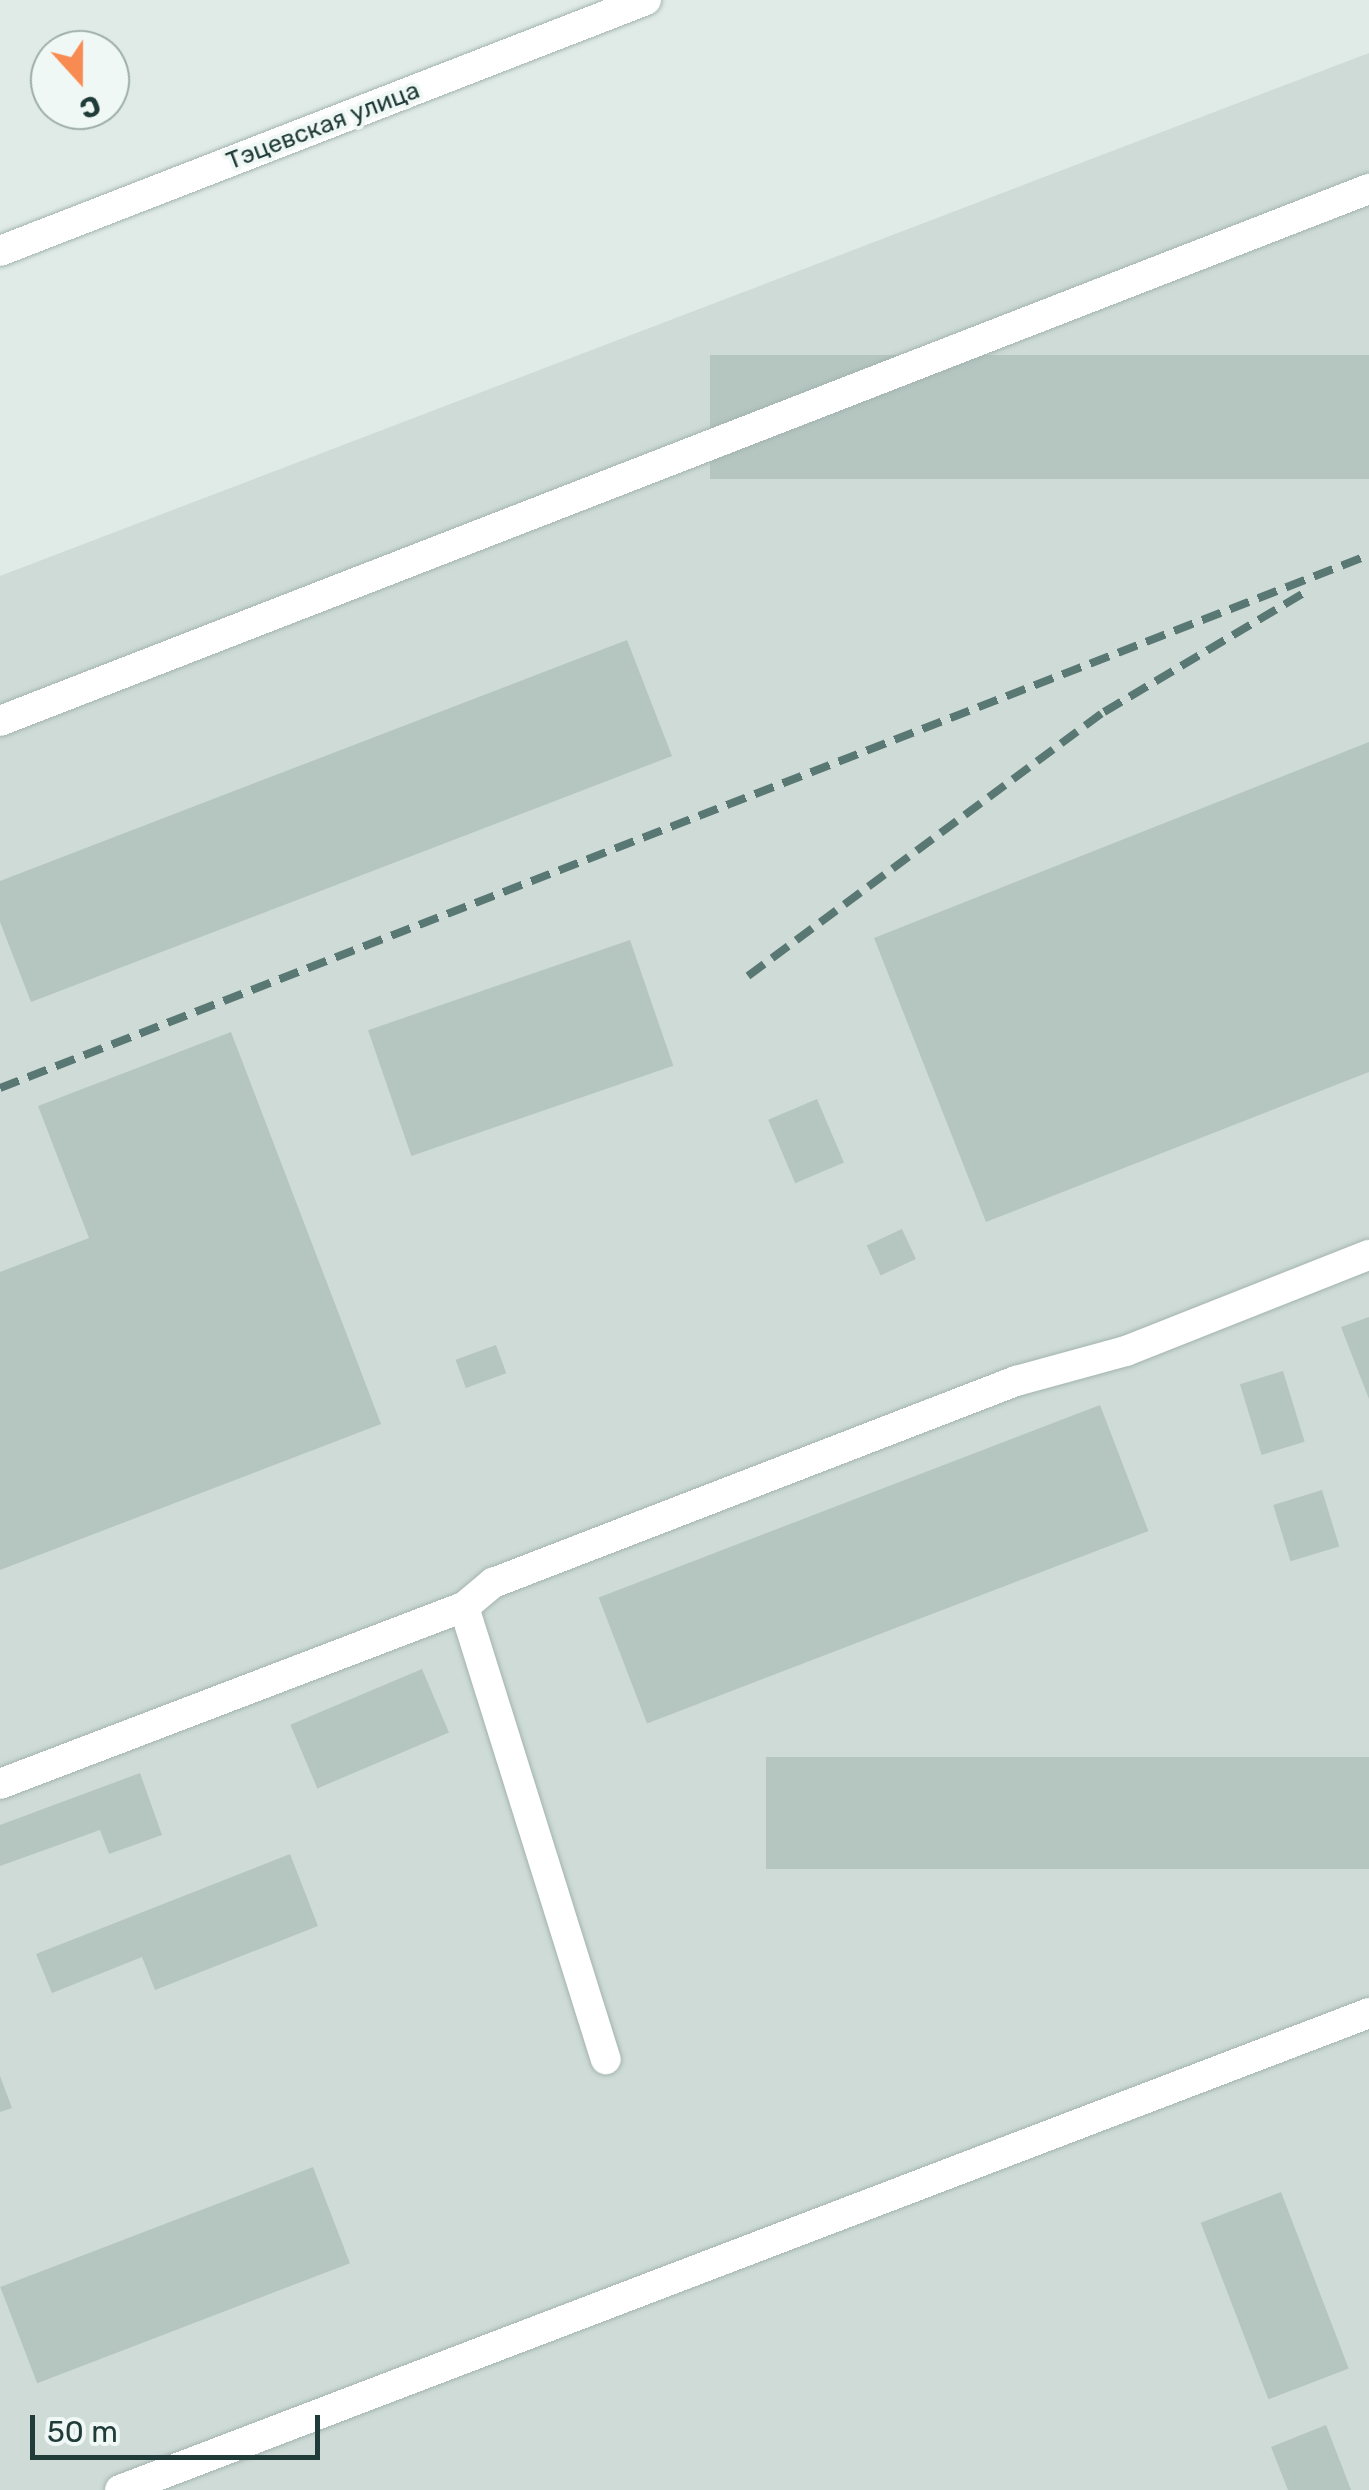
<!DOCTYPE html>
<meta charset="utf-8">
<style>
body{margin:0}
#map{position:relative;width:1369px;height:2490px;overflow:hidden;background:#e0ebe7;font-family:Rubik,sans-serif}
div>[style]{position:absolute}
.built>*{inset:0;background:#cedbd6}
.building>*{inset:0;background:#b5c6c1;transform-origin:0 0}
.roads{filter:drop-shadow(0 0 2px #a3b3af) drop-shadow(0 0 2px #a3b3af)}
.minor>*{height:30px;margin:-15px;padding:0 15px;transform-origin:15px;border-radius:15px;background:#fff}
.rail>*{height:8px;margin-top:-4px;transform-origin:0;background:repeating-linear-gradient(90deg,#5a7873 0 20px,transparent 0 30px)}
span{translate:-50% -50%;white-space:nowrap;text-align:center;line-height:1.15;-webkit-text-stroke:8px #f0f8f5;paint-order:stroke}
.street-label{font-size:25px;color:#203c38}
.north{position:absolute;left:30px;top:30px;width:100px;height:100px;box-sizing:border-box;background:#f0f8f5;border:2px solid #9dada9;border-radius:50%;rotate:159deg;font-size:28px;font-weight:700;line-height:40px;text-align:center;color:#203c38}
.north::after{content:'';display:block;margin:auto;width:35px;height:45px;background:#f88b51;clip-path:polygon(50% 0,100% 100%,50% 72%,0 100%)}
.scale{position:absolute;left:30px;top:2415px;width:290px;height:45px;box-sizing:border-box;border:5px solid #203c38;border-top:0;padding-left:12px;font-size:30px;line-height:35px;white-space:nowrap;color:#203c38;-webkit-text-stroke:8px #f0f8f5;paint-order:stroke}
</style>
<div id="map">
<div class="built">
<div style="clip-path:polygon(1369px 53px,1369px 2490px,0 2490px,0 576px)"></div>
</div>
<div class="building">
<div style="left:1369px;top:355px;width:124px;height:659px;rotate:90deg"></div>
<div style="clip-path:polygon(627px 640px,672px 756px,31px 1002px,0 922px,0 881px)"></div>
<div style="clip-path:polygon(1369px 742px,1369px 1072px,986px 1222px,874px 938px)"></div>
<div style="left:630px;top:940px;width:133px;height:277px;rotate:71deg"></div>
<div style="clip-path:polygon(231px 1032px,381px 1424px,0 1570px,0 1272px,89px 1238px,38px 1106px)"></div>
<div style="left:817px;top:1099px;width:69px;height:53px;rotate:67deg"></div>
<div style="left:902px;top:1229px;width:33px;height:39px;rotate:65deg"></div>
<div style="clip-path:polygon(1369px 1317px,1369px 1399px,1341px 1327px)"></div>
<div style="left:496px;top:1345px;width:30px;height:43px;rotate:70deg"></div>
<div style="left:1283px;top:1371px;width:74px;height:45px;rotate:73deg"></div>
<div style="left:1100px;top:1405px;width:135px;height:537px;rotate:69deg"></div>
<div style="left:1322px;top:1490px;width:59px;height:51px;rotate:73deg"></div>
<div style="left:422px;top:1669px;width:69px;height:143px;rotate:67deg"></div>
<div style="left:1369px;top:1757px;width:112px;height:603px;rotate:90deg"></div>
<div style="clip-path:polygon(140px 1773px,162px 1835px,109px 1854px,100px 1830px,0 1866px,0 1825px)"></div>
<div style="clip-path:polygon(290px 1854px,318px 1926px,155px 1990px,142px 1957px,52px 1993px,36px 1954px)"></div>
<div style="clip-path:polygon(0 2076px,12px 2108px,0 2112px)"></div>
<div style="left:313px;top:2167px;width:103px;height:335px;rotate:69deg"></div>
<div style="left:1281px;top:2192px;width:189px;height:86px;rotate:69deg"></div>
<div style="clip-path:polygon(1326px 2425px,1351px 2490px,1288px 2490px,1271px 2447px)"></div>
</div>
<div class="roads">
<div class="minor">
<div style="left:0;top:251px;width:693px;rotate:-21.23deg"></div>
<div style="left:0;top:721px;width:1469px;rotate:-21.24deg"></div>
<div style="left:464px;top:1607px;width:474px;rotate:72.6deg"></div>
<div style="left:0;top:1784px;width:497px;rotate:-20.9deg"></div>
<div style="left:464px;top:1607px;width:38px;rotate:-40deg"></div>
<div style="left:493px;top:1583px;width:561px;rotate:-21.12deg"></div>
<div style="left:1016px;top:1381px;width:114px;rotate:-15.3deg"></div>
<div style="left:1126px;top:1351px;width:261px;rotate:-21.6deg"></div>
<div style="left:120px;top:2490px;width:1337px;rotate:-20.9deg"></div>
</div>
</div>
<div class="rail">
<div style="left:748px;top:976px;width:443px;rotate:-36.6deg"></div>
<div style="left:1104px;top:712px;width:239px;rotate:-30.8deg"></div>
<div style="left:0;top:1088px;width:1469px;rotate:-21.27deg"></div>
</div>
<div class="street-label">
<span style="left:323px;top:126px;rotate:-21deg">Тэцевская улица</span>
</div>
<div class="north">С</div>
<div class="scale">50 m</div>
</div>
